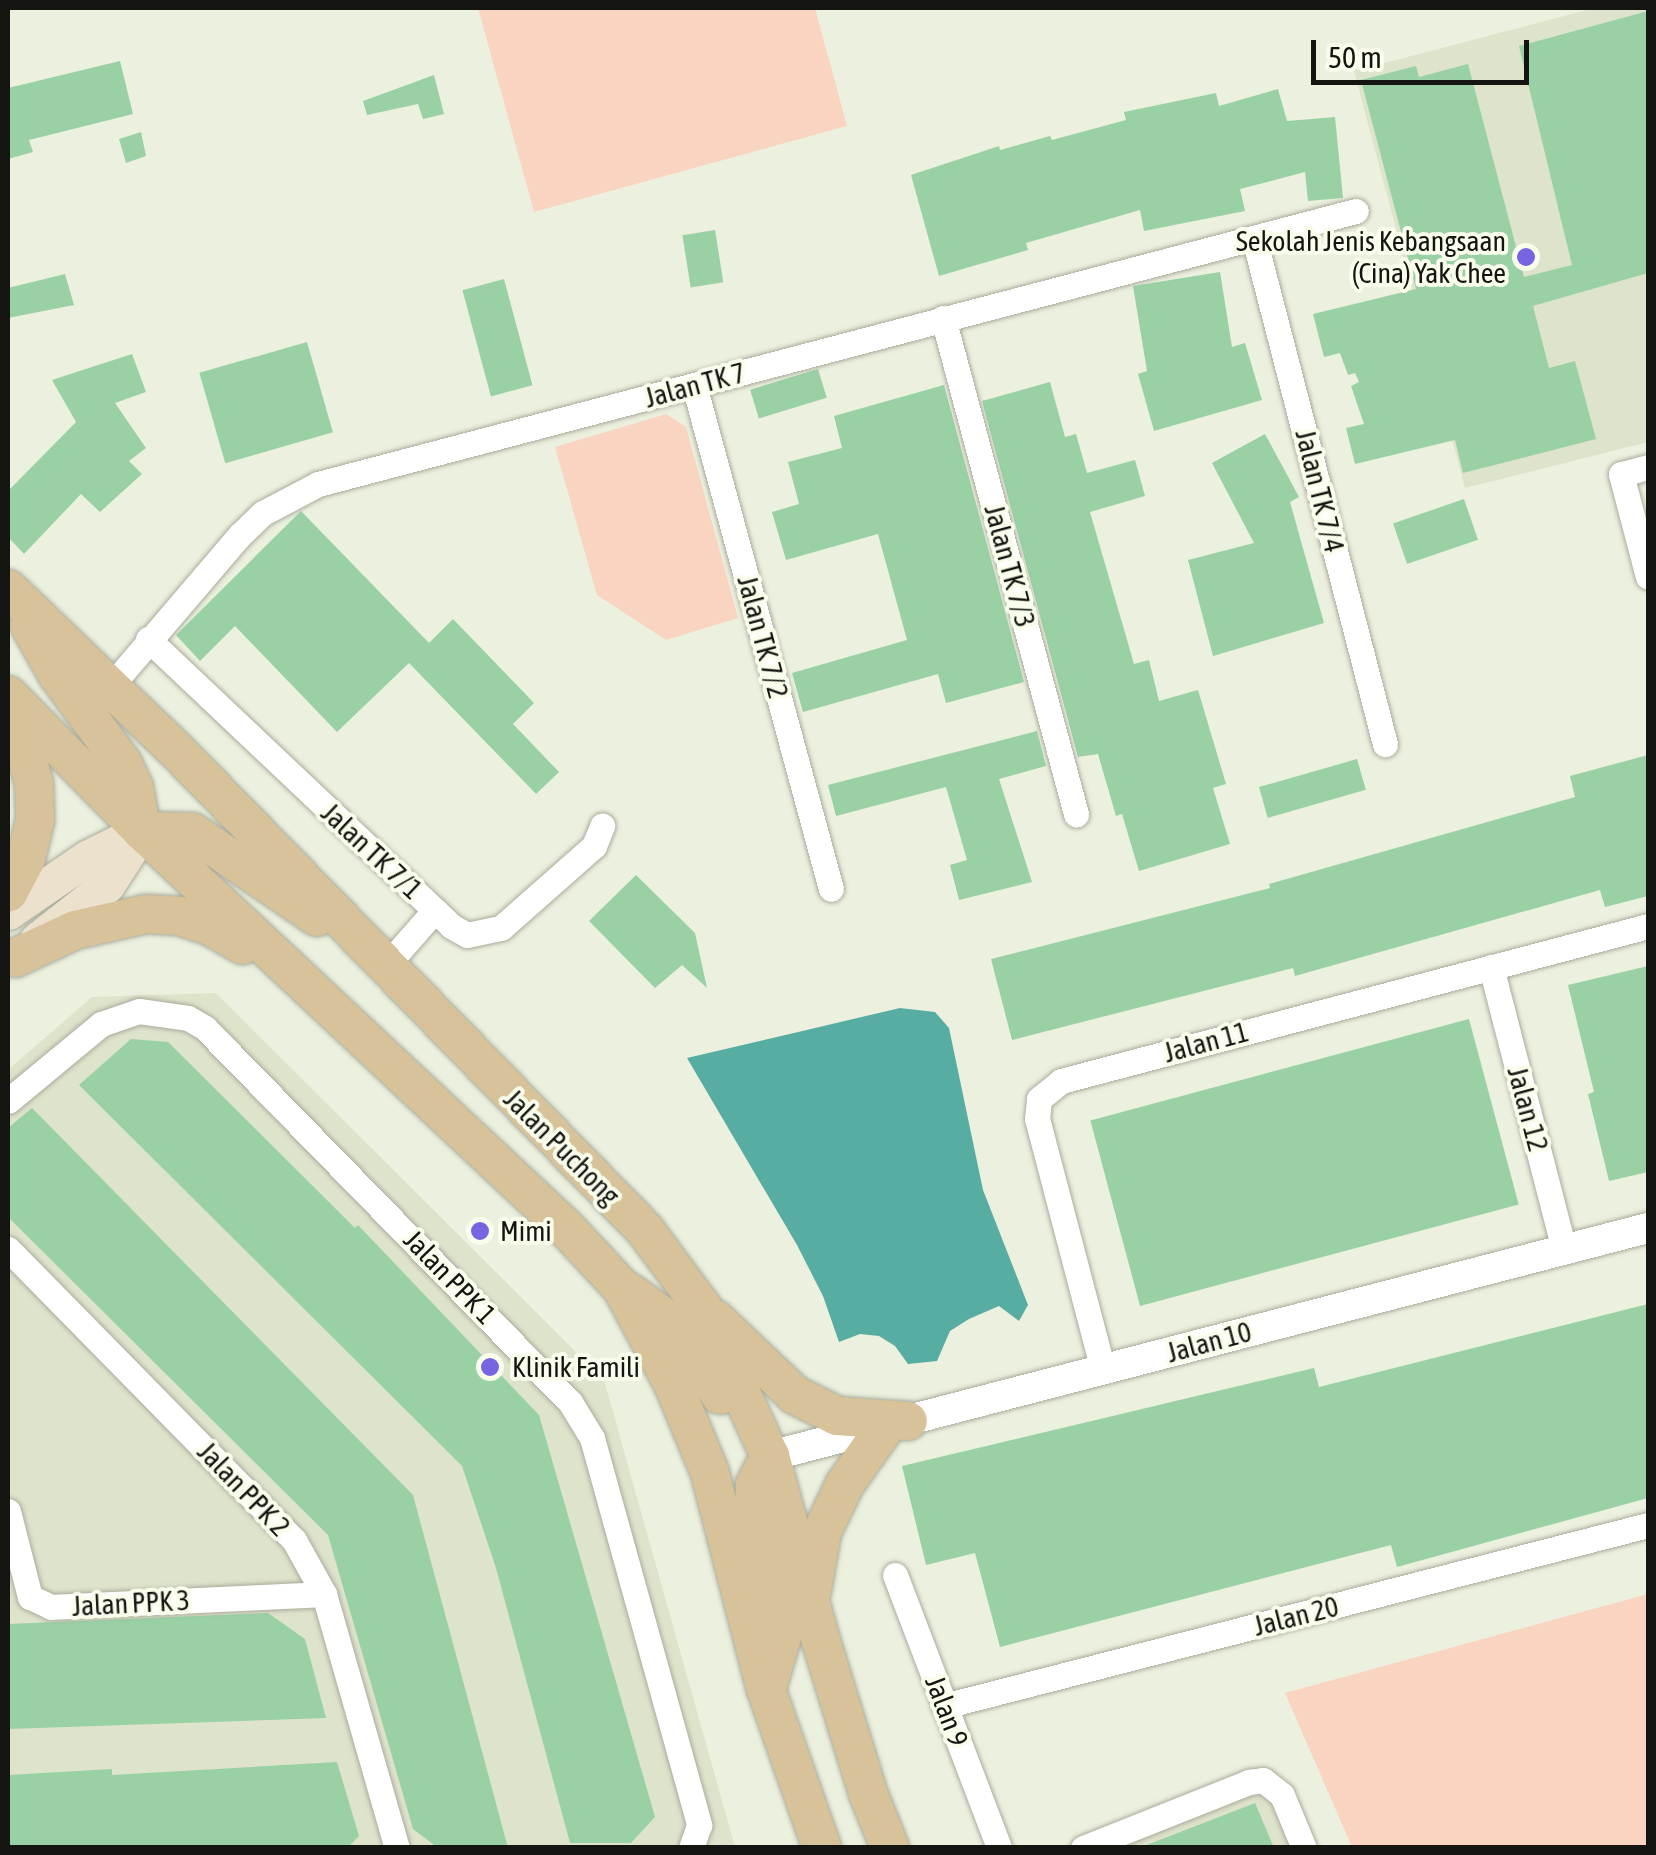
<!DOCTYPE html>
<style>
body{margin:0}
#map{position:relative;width:1656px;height:1855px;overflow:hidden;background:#ecf0de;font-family:"Asap Condensed",sans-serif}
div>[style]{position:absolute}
.built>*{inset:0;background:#dee3cb}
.green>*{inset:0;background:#f9d4c0}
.water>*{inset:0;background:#58ada3}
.building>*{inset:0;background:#99d1a5;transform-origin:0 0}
.roads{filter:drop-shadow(0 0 2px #a9ac9c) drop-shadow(0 0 2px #a9ac9c)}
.minor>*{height:25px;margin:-12.5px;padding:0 12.5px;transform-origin:12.5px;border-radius:12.5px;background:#fff}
.tertiary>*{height:30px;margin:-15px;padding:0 15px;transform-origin:15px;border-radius:15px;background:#fff}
.secondary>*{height:35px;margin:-17.5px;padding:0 17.5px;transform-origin:17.5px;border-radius:17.5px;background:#ebe1cd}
.primary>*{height:38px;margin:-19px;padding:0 19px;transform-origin:19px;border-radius:19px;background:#d7c29a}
.dots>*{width:28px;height:28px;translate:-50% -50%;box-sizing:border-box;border:5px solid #f9fdec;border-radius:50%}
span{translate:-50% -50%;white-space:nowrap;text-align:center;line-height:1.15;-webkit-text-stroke:8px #f9fdec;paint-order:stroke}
.poi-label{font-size:28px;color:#141510}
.right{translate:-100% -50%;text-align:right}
.left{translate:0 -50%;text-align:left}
.street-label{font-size:28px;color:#141510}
.frame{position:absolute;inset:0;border:10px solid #141510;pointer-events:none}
.scale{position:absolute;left:1311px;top:40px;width:218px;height:45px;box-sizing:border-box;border:5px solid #141510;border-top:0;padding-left:12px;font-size:30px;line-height:35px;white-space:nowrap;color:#141510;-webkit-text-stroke:8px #f9fdec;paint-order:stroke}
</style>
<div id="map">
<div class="built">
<div style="clip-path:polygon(1595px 8px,1648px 8px,1648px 442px,1465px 488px,1354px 71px)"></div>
<div style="clip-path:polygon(216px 993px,604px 1380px,735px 1847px,8px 1847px,8px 1070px,92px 997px)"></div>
<div style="clip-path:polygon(1251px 1793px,1263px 1793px,1273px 1800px,1293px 1848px,1117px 1848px)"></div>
</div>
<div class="green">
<div style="clip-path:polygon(478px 8px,815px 8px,847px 126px,534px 212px)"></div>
<div style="clip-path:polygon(666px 414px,686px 427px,738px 618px,666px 640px,597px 595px,555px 447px)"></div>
<div style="clip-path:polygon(1648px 1594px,1648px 1847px,1352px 1847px,1285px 1693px)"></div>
</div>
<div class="water">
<div style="clip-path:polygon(900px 1008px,935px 1012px,949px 1028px,983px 1190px,1028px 1305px,1019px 1321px,999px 1306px,969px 1319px,950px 1331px,937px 1361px,908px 1364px,895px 1346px,879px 1336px,860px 1334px,839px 1342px,823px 1296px,797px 1245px,687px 1058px)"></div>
</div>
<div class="building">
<div style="clip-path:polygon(1648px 11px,1648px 273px,1533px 306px,1549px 368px,1575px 361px,1596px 439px,1463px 473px,1455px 440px,1355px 464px,1346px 428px,1364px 424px,1351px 386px,1359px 382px,1355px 373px,1348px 375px,1340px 353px,1324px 357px,1313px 314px,1416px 289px,1361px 80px,1416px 66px,1419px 77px,1468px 64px,1524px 277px,1572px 265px,1519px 46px)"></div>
<div style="clip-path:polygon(120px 61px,133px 114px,29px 140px,33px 152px,8px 159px,8px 88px)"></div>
<div style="clip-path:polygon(434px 75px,444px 114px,423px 119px,418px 104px,367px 115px,363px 101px)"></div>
<div style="clip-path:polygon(1278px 89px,1287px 121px,1335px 117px,1343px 198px,1308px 201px,1305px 172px,1240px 189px,1245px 211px,1144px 231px,1140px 210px,1026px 243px,1028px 250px,939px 276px,911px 175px,999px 146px,1000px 150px,1050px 136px,1052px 140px,1126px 120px,1124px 112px,1216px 93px,1219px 106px)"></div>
<div style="clip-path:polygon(141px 132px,146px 156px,126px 163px,119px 139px)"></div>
<div style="left:715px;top:230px;width:53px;height:33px;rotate:81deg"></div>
<div style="clip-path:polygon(1220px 272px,1232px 347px,1245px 343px,1262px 400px,1154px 431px,1138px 374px,1147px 371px,1133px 286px)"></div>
<div style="clip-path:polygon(65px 274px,74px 305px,8px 318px,8px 288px)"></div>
<div style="left:504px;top:279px;width:110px;height:43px;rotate:75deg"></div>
<div style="left:307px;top:342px;width:94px;height:112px;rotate:74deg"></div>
<div style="clip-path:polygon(132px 354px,146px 392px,115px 403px,146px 448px,129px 461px,142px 474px,100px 512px,81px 494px,24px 554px,8px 537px,8px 491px,76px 422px,52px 380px)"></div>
<div style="left:818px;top:369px;width:30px;height:71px;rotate:73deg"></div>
<div style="clip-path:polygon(1050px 382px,1065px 437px,1076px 434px,1087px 473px,1135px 460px,1145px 496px,1090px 512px,1134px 664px,1149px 660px,1159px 701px,1198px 690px,1226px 784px,1213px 788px,1230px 844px,1139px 871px,1122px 814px,1116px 816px,1098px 754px,1078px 757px,982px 401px)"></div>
<div style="clip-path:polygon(944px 385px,1024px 682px,946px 703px,938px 674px,803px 712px,792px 673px,907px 640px,878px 534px,786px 560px,772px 512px,799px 504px,788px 462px,842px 448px,834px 416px)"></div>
<div style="clip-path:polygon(1265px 434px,1299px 497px,1290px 502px,1324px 623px,1213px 656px,1188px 560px,1254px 543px,1212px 463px)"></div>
<div style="left:1464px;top:499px;width:43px;height:75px;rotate:71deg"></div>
<div style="clip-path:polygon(301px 511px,429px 643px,453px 619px,534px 703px,513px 724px,559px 772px,536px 794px,409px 663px,337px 732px,235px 626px,200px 661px,176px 635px)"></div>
<div style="clip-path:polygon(1037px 731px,1046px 766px,999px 779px,1032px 882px,959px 900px,950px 865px,967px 860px,946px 787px,836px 816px,828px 785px)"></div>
<div style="clip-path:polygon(1648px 755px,1648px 896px,1605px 907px,1600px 890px,1295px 976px,1293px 968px,1012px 1040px,991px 959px,1270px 888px,1269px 884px,1575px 797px,1570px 776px)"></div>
<div style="left:1357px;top:759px;width:32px;height:102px;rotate:74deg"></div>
<div style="clip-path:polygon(636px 875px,695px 933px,707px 988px,682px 965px,655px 988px,589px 921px)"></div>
<div style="clip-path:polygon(1648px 966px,1648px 1172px,1609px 1181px,1588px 1094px,1594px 1092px,1568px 985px)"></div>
<div style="left:1469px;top:1019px;width:192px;height:392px;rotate:75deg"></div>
<div style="clip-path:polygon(131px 1039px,168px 1042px,355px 1228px,358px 1225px,539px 1415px,655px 1817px,631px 1843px,570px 1843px,496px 1568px,462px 1466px,79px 1085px)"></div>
<div style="clip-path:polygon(32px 1108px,413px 1495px,508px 1848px,438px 1848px,413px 1829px,328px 1535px,8px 1217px,8px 1128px)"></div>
<div style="clip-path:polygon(1648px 1304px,1648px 1498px,1397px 1567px,1391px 1545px,1000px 1647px,975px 1553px,926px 1565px,902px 1466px,1314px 1368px,1319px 1387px)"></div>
<div style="clip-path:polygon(268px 1613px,305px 1639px,326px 1718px,8px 1729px,8px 1624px)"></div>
<div style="clip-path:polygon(337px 1762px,359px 1836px,347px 1848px,8px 1848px,8px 1775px,112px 1769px,112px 1775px)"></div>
<div style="clip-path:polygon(1255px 1803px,1274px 1848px,1144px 1848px,1144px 1846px)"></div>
</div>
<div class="roads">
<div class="minor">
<div style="left:1254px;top:238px;width:523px;rotate:75.49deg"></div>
<div style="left:943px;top:318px;width:514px;rotate:74.99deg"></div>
<div style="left:694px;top:385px;width:522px;rotate:74.79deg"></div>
<div style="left:1648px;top:467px;width:28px;rotate:165deg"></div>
<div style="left:1621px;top:474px;width:106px;rotate:75.3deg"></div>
<div style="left:148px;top:639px;width:417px;rotate:43.4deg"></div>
<div style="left:451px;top:926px;width:18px;rotate:29deg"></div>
<div style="left:467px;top:935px;width:35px;rotate:-12deg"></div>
<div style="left:501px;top:928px;width:124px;rotate:-41.4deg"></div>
<div style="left:594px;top:846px;width:22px;rotate:-68deg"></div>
<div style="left:110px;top:687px;width:200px;rotate:-49.5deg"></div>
<div style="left:240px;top:535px;width:32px;rotate:-44deg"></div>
<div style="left:263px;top:513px;width:62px;rotate:-27.8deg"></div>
<div style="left:318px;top:484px;width:1073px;rotate:-14.74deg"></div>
<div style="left:1491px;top:967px;width:292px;rotate:75.5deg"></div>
<div style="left:384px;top:968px;width:77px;rotate:-48.7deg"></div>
<div style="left:8px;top:1101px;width:121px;rotate:-39.6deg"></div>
<div style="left:101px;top:1024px;width:40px;rotate:-18.9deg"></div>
<div style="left:139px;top:1011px;width:49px;rotate:8.1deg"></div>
<div style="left:188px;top:1018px;width:20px;rotate:30deg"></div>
<div style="left:205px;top:1028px;width:523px;rotate:45.7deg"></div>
<div style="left:570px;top:1402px;width:42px;rotate:58.6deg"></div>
<div style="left:592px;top:1438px;width:402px;rotate:74.5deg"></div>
<div style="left:699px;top:1825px;width:24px;rotate:109deg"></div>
<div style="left:8px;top:1249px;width:408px;rotate:45.5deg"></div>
<div style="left:294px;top:1540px;width:62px;rotate:60.9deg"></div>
<div style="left:324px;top:1594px;width:264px;rotate:74deg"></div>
<div style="left:1103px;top:1370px;width:260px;rotate:-104.7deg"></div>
<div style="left:1037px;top:1119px;width:20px;rotate:-84deg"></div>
<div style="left:1039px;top:1099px;width:28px;rotate:-39deg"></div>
<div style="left:1061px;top:1081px;width:607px;rotate:-14.79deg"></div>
<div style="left:8px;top:1511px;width:89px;rotate:75.7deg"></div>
<div style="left:30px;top:1597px;width:23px;rotate:25deg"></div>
<div style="left:51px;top:1607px;width:273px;rotate:-2.7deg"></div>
<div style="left:895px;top:1575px;width:292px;rotate:69.1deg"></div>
<div style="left:944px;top:1706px;width:727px;rotate:-14.42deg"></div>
<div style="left:1083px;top:1848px;width:179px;rotate:-21.7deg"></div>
<div style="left:1249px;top:1782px;width:14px;rotate:-8deg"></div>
<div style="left:1263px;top:1780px;width:24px;rotate:38deg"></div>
<div style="left:1282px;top:1795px;width:57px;rotate:67.5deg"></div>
</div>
<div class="tertiary">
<div style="left:770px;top:1456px;width:907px;rotate:-14.56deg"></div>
</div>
<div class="secondary">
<div style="left:8px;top:912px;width:96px;rotate:-34.4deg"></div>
<div style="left:87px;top:858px;width:60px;rotate:-26.6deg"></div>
<div style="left:37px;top:940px;width:89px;rotate:-38.2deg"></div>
<div style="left:107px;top:885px;width:64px;rotate:-57.1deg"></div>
</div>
<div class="primary">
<div style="left:8px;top:589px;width:238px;rotate:43.8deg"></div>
<div style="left:180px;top:754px;width:665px;rotate:45.67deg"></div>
<div style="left:645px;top:1230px;width:96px;rotate:53.5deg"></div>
<div style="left:702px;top:1307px;width:164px;rotate:65.5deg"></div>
<div style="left:770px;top:1456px;width:192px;rotate:74.6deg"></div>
<div style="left:821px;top:1641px;width:159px;rotate:72.8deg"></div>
<div style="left:868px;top:1793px;width:59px;rotate:68.2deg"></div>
<div style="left:30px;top:626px;width:55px;rotate:60.6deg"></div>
<div style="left:57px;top:674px;width:112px;rotate:53.7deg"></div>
<div style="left:123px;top:764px;width:26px;rotate:65deg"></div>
<div style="left:134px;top:788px;width:44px;rotate:79.5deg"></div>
<div style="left:8px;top:695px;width:191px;rotate:45.4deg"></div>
<div style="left:142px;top:831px;width:581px;rotate:43.12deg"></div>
<div style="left:566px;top:1228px;width:82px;rotate:47deg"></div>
<div style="left:622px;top:1288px;width:111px;rotate:62deg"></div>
<div style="left:674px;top:1386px;width:94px;rotate:67.5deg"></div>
<div style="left:710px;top:1473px;width:223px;rotate:75.5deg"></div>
<div style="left:766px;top:1689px;width:169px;rotate:70.6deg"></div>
<div style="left:8px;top:712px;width:36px;rotate:63deg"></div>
<div style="left:24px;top:744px;width:41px;rotate:76deg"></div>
<div style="left:34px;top:784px;width:36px;rotate:88deg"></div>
<div style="left:35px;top:820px;width:40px;rotate:103deg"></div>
<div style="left:26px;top:859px;width:38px;rotate:118deg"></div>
<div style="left:142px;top:831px;width:50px;rotate:1.1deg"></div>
<div style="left:192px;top:832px;width:151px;rotate:34.2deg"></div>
<div style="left:15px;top:958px;width:66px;rotate:-25deg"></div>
<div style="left:75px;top:930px;width:73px;rotate:-12.7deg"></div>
<div style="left:146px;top:914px;width:33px;rotate:3deg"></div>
<div style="left:179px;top:916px;width:33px;rotate:18deg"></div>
<div style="left:210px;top:926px;width:38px;rotate:30deg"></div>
<div style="left:629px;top:1292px;width:47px;rotate:35.4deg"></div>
<div style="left:667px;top:1319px;width:52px;rotate:50.5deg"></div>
<div style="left:700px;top:1359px;width:41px;rotate:60.9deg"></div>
<div style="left:715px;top:1319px;width:110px;rotate:43.5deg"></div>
<div style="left:795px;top:1395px;width:47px;rotate:26.6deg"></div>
<div style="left:837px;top:1416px;width:71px;rotate:4deg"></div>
<div style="left:812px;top:1590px;width:59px;rotate:-80.2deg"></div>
<div style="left:822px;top:1532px;width:53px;rotate:-64.4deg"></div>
<div style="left:845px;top:1484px;width:71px;rotate:-54.7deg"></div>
<div style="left:767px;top:1688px;width:60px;rotate:-73.7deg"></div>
<div style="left:784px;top:1630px;width:121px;rotate:-104.4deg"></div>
<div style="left:754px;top:1513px;width:28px;rotate:-88deg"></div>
<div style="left:755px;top:1485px;width:33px;rotate:-63deg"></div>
</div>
</div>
<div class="dots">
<div style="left:1526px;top:257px;background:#7665e0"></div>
<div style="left:480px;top:1231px;background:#7665e0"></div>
<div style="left:490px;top:1367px;background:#7665e0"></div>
</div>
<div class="poi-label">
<span class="right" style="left:1506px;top:257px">Sekolah Jenis Kebangsaan<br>(Cina) Yak Chee</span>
<span class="left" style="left:500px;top:1231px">Mimi</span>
<span class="left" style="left:512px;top:1367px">Klinik Famili</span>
</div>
<div class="street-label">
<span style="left:695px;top:385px;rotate:-15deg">Jalan TK 7</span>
<span style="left:1320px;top:491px;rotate:76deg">Jalan TK 7/4</span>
<span style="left:1010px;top:566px;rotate:75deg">Jalan TK 7/3</span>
<span style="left:763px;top:637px;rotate:75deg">Jalan TK 7/2</span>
<span style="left:372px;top:851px;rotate:43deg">Jalan TK 7/1</span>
<span style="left:1206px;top:1042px;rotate:-15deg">Jalan 11</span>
<span style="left:1528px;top:1109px;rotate:75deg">Jalan 12</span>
<span style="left:562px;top:1147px;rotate:45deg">Jalan Puchong</span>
<span style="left:450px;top:1277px;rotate:46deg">Jalan PPK 1</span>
<span style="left:1209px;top:1342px;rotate:-15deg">Jalan 10</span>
<span style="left:244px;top:1489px;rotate:46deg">Jalan PPK 2</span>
<span style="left:131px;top:1603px;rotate:-3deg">Jalan PPK 3</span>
<span style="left:1296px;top:1616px;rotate:-14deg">Jalan 20</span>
<span style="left:947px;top:1711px;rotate:69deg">Jalan 9</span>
</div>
<div class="frame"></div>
<div class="scale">50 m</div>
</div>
